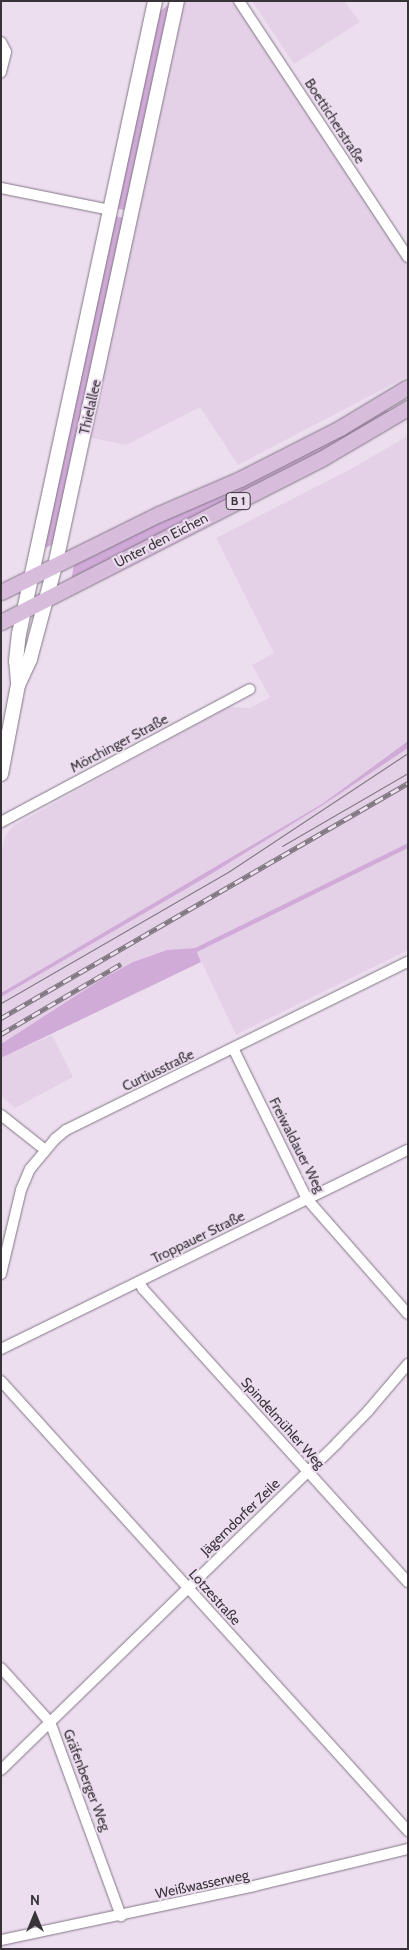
<!DOCTYPE html>
<meta charset="utf-8">
<style>
body{margin:0}
#map{position:relative;width:409px;height:1950px;overflow:hidden;background:#ecdeef;font-family:Cabin,sans-serif}
div>[style]{position:absolute}
.built>*{inset:0;background:#e4d1e7}
.green>*{inset:0;background:#d1abd8}
.roads{filter:drop-shadow(0 0 1px #827685) drop-shadow(0 0 1px #827685)}
.minor>*{height:10px;margin:-5px;padding:0 5px;transform-origin:5px;border-radius:5px;background:#fff}
.secondary>*{height:14px;margin:-7px;padding:0 7px;transform-origin:7px;border-radius:7px;background:#fff}
.primary>*{height:15px;margin:-7.5px;padding:0 7.5px;transform-origin:7.5px;border-radius:7.5px;background:#d7bcdc}
.tram>*{height:1px;margin:-0.5px;padding:0 0.5px;transform-origin:0.5px;border-radius:0.5px;background:#807781}
.rail>*{height:5px;margin-top:-2.5px;transform-origin:0;background:repeating-linear-gradient(90deg,#ecdeef 0 9px,#807781 0 18px);box-sizing:border-box;border-block:1px solid #807781}
span{translate:-50% -50%;white-space:nowrap;text-align:center;line-height:1.15;-webkit-text-stroke:4px #ecdeef;paint-order:stroke}
.shield-label span{padding:1px 4px;background:#ecdeef;border:1px solid;border-radius:4px;-webkit-text-stroke-width:0}
.shield-label{font-size:12px;color:#383339;font-weight:700}
.street-label{font-size:14px;color:#383339}
.frame{position:absolute;inset:0;border:2px solid #383339;pointer-events:none}
.north{position:absolute;left:10px;top:1890px;width:50px;height:50px;-webkit-text-stroke:4px #ecdeef;paint-order:stroke;rotate:0deg;font-size:14px;font-weight:700;line-height:20px;text-align:center;color:#383339}
.north::after{content:'';display:block;margin:auto;width:18px;height:22px;background:#383339;clip-path:polygon(50% 0,100% 100%,50% 72%,0 100%)}
</style>
<div id="map">
<div class="built">
<div style="clip-path:polygon(182px 1px,235px 1px,408px 262px,408px 376px,238px 465px,200px 407px,126px 445px,88px 437px)"></div>
<div style="clip-path:polygon(252px 1px,344px 1px,360px 22px,294px 64px)"></div>
<div style="clip-path:polygon(408px 436px,408px 741px,322px 804px,1px 993px,1px 854px,5px 837px,13px 826px,228px 707px,250px 708px,270px 697px,252px 665px,274px 653px,216px 538px,349px 470px)"></div>
<div style="clip-path:polygon(408px 748px,408px 843px,195px 948px,167px 950px,133px 962px,100px 980px,1px 1044px,1px 997px,208px 876px,323px 805px)"></div>
<div style="clip-path:polygon(408px 848px,408px 950px,236px 1035px,197px 952px)"></div>
<div style="clip-path:polygon(52px 1035px,73px 1077px,15px 1108px,1px 1096px,1px 1058px)"></div>
</div>
<div class="green">
<div style="clip-path:polygon(168px 5px,171px 5px,127px 211px,116px 208px,158px 13px)"></div>
<div style="clip-path:polygon(115px 216px,125px 218px,56px 543px,41px 550px)"></div>
<div style="clip-path:polygon(386px 410px,389px 411px,339px 443px,71px 581px,74px 565px,148px 528px,216px 497px)"></div>
<div style="clip-path:polygon(408px 741px,408px 748px,323px 805px,208px 876px,1px 997px,1px 993px,322px 804px)"></div>
<div style="clip-path:polygon(408px 843px,408px 848px,197px 952px,201px 962px,1px 1058px,1px 1044px,100px 980px,133px 962px,167px 950px,195px 948px)"></div>
</div>
<div class="roads">
<div class="minor">
<div style="left:239px;top:1px;width:307px;rotate:56.6deg"></div>
<div style="left:1px;top:42px;width:11px;rotate:63deg"></div>
<div style="left:6px;top:52px;width:21px;rotate:104deg"></div>
<div style="left:1px;top:188px;width:111px;rotate:11.4deg"></div>
<div style="left:1px;top:822px;width:282px;rotate:-28.1deg"></div>
<div style="left:233px;top:1048px;width:168px;rotate:63.9deg"></div>
<div style="left:307px;top:1199px;width:153px;rotate:48.7deg"></div>
<div style="left:1px;top:1115px;width:55px;rotate:38.3deg"></div>
<div style="left:1px;top:1274px;width:86px;rotate:-76.6deg"></div>
<div style="left:21px;top:1190px;width:23px;rotate:-67deg"></div>
<div style="left:30px;top:1169px;width:39px;rotate:-50deg"></div>
<div style="left:55px;top:1139px;width:14px;rotate:-39deg"></div>
<div style="left:66px;top:1130px;width:381px;rotate:-26.2deg"></div>
<div style="left:139px;top:1282px;width:8px;rotate:60deg"></div>
<div style="left:143px;top:1289px;width:395px;rotate:47.9deg"></div>
<div style="left:1px;top:1349px;width:453px;rotate:-26.1deg"></div>
<div style="left:1px;top:1381px;width:607px;rotate:47.87deg"></div>
<div style="left:1px;top:1668px;width:73px;rotate:47.8deg"></div>
<div style="left:50px;top:1722px;width:207px;rotate:69.9deg"></div>
<div style="left:1px;top:1770px;width:469px;rotate:-44.2deg"></div>
<div style="left:337px;top:1443px;width:45px;rotate:-45.9deg"></div>
<div style="left:368px;top:1411px;width:62px;rotate:-49.6deg"></div>
<div style="left:1px;top:1940px;width:259px;rotate:-12deg"></div>
<div style="left:254px;top:1886px;width:158px;rotate:-13.5deg"></div>
</div>
<div class="secondary">
<div style="left:18px;top:682px;width:21px;rotate:-95deg"></div>
<div style="left:16px;top:661px;width:27px;rotate:-84deg"></div>
<div style="left:19px;top:634px;width:647px;rotate:-77.87deg"></div>
<div style="left:1px;top:774px;width:91px;rotate:-79.2deg"></div>
<div style="left:18px;top:685px;width:29px;rotate:-65deg"></div>
<div style="left:30px;top:659px;width:96px;rotate:-75deg"></div>
<div style="left:55px;top:566px;width:578px;rotate:-77.82deg"></div>
</div>
<div class="primary">
<div style="left:1px;top:592px;width:176px;rotate:-26.3deg"></div>
<div style="left:159px;top:514px;width:88px;rotate:-23.4deg"></div>
<div style="left:240px;top:479px;width:112px;rotate:-27deg"></div>
<div style="left:340px;top:428px;width:79px;rotate:-31.1deg"></div>
<div style="left:1px;top:622px;width:359px;rotate:-27deg"></div>
<div style="left:321px;top:459px;width:101px;rotate:-30.4deg"></div>
</div>
</div>
<div class="tram">
<div style="left:282px;top:846px;width:146px;rotate:-30.1deg"></div>
<div style="left:1px;top:1003px;width:262px;rotate:-30deg"></div>
<div style="left:228px;top:872px;width:216px;rotate:-33.5deg"></div>
</div>
<div class="rail">
<div style="left:1px;top:1018px;width:470px;rotate:-30deg"></div>
<div style="left:1px;top:1034px;width:139px;rotate:-30.3deg"></div>
</div>
<div class="shield-label">
<span style="left:238px;top:501px">B 1</span>
</div>
<div class="street-label">
<span style="left:335px;top:121px;rotate:57deg">Boetticherstraße</span>
<span style="left:90px;top:407px;rotate:-77deg">Thielallee</span>
<span style="left:161px;top:540px;rotate:-27deg">Unter den Eichen</span>
<span style="left:119px;top:743px;rotate:-28deg">Mörchinger Straße</span>
<span style="left:158px;top:1070px;rotate:-26deg">Curtiusstraße</span>
<span style="left:297px;top:1145px;rotate:63deg">Freiwaldauer Weg</span>
<span style="left:198px;top:1237px;rotate:-26deg">Troppauer Straße</span>
<span style="left:283px;top:1423px;rotate:48deg">Spindelmühler Weg</span>
<span style="left:240px;top:1517px;rotate:-44deg">Jägerndorfer Zeile</span>
<span style="left:215px;top:1597px;rotate:48deg">Lotzestraße</span>
<span style="left:87px;top:1780px;rotate:69deg">Gräfenberger Weg</span>
<span style="left:202px;top:1884px;rotate:-12deg">Weißwasserweg</span>
</div>
<div class="frame"></div>
<div class="north">N</div>
</div>
